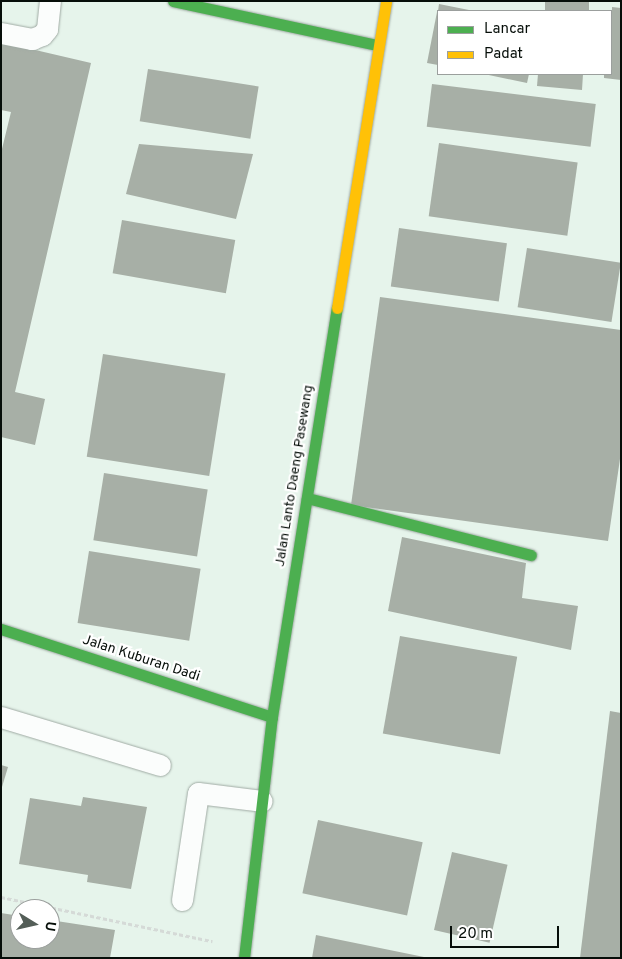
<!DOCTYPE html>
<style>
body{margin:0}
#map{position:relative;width:622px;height:959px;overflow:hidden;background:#e6f4eb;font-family:Overpass,sans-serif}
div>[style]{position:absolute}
.building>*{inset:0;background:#a7afa6;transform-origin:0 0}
.path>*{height:3px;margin-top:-1.5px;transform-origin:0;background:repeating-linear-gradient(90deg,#d5dad7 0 4px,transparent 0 6.5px)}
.roads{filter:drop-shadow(0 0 1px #a0aba4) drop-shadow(0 0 1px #a0aba4)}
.lane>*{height:21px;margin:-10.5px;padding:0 10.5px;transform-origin:10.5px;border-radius:10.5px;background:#fbfdfc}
.fast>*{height:11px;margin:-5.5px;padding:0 5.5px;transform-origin:5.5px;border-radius:5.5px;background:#4caf50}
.slow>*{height:11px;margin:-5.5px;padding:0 5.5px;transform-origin:5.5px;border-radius:5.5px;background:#ffc107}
span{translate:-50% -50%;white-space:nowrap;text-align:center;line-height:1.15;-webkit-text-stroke:4.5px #fff;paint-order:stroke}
.street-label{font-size:14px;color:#060e09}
.frame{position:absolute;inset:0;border:2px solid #060e09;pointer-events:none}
.legend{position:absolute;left:437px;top:10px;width:175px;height:65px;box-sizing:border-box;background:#fff;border:1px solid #9b9f9d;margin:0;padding:6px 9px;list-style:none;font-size:15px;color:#060e09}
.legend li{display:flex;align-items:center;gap:10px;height:25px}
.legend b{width:25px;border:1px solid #9b9f9d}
.north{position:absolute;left:10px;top:899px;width:50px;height:50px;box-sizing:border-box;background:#fff;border:1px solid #9b9f9d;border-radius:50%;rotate:99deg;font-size:14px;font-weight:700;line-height:20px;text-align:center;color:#060e09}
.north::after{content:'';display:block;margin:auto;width:18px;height:22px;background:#545e58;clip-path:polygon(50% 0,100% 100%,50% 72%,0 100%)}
.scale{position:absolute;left:450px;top:926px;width:109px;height:22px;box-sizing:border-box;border:2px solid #060e09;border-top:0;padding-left:6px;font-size:15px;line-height:18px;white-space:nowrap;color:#060e09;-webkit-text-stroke:4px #fff;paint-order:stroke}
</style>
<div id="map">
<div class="building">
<div style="left:545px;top:1px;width:44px;height:10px"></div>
<div style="clip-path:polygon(439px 4px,469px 10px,469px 11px,438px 11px)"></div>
<div style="clip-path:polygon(612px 7px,621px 8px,621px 80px,604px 78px,604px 74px,611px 74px)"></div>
<div style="clip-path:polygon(437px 12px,438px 12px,438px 65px,427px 63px)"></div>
<div style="clip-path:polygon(1px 42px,91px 63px,15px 392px,45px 399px,35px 445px,1px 437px,1px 153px,11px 112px,1px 110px)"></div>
<div style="left:148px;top:69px;width:112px;height:53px;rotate:9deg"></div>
<div style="clip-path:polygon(484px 74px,529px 74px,527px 83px)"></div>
<div style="clip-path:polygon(538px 74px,583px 74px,582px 90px,537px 86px)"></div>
<div style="left:432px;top:84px;width:165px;height:43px;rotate:7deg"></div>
<div style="left:439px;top:143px;width:140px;height:74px;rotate:8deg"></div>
<div style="clip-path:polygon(139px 144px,253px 154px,236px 219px,126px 194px)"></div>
<div style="left:122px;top:220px;width:115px;height:54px;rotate:10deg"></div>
<div style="left:399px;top:228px;width:109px;height:59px;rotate:8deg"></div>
<div style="left:527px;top:248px;width:95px;height:60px;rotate:9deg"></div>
<div style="clip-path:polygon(380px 297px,621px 330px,621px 452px,608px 541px,351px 505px)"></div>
<div style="left:103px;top:354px;width:124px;height:104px;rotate:9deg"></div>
<div style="left:104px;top:473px;width:105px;height:68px;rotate:9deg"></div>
<div style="clip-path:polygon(402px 537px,526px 563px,522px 598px,578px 606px,571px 650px,388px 611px)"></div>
<div style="left:89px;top:551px;width:113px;height:73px;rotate:9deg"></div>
<div style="left:400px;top:636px;width:119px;height:99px;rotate:10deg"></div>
<div style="clip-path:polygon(610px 711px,621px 713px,621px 958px,580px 958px)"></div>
<div style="clip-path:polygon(1px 765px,8px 767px,2px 787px,1px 787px)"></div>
<div style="clip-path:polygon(83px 797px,147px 807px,131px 889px,87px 882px,88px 875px,19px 864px,30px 798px,81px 806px)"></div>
<div style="left:318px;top:820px;width:107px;height:75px;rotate:12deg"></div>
<div style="left:452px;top:852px;width:57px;height:80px;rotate:13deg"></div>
<div style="clip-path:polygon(1px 913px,20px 916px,20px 939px,50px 939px,50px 920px,115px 930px,110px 958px,1px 958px)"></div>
<div style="clip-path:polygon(316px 935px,424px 957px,424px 958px,312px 958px)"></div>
</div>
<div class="path">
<div style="left:1px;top:897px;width:216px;rotate:11.8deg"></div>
</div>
<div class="roads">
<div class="lane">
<div style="left:1px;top:33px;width:32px;rotate:11deg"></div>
<div style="left:32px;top:39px;width:11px;rotate:-22deg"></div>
<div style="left:42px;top:35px;width:8px;rotate:-50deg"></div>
<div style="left:47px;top:29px;width:28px;rotate:-84deg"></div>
<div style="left:1px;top:717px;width:166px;rotate:16.8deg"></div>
<div style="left:182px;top:900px;width:108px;rotate:-81.5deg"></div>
<div style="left:198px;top:793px;width:64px;rotate:7.1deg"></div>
</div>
<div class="fast">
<div style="left:173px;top:1px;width:209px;rotate:12.2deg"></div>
<div style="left:307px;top:498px;width:231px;rotate:14.3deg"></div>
<div style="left:1px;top:629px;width:285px;rotate:18deg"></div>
<div style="left:244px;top:958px;width:243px;rotate:-83.4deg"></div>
<div style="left:272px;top:717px;width:414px;rotate:-81deg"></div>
</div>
<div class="slow">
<div style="left:337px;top:308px;width:311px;rotate:-80.9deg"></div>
</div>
</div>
<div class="street-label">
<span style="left:295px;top:476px;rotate:-81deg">Jalan Lanto Daeng Pasewang</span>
<span style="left:141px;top:659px;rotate:18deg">Jalan Kuburan Dadi</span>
</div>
<div class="frame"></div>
<ul class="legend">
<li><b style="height:6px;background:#4caf50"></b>Lancar</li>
<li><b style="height:6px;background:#ffc107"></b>Padat</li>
</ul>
<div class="north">U</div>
<div class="scale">20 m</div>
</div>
